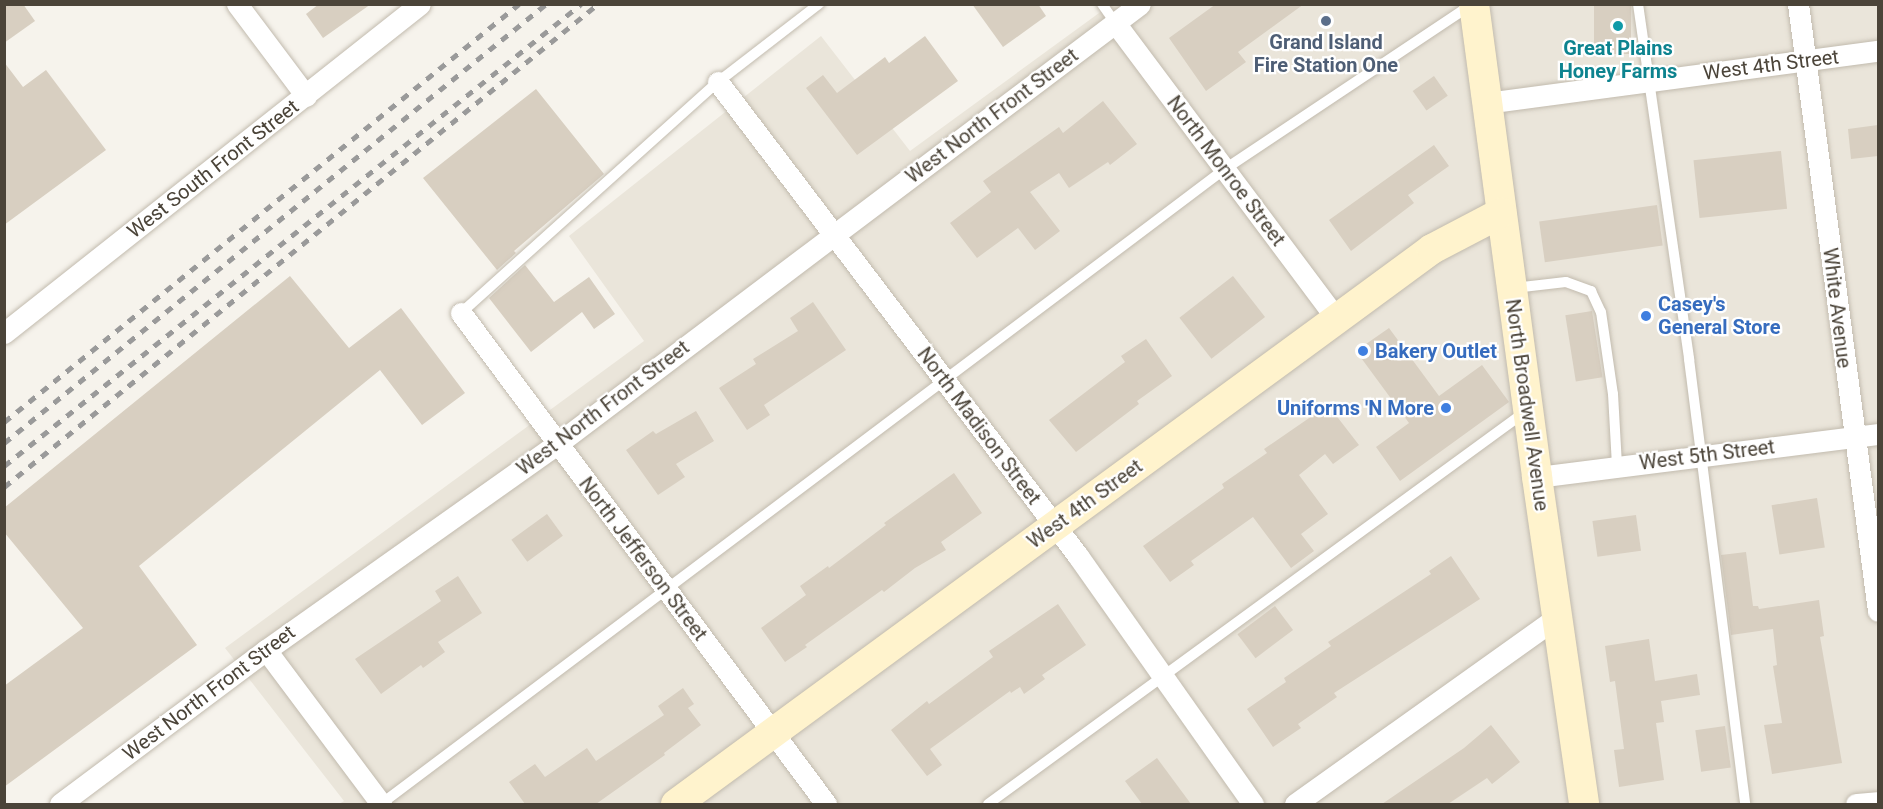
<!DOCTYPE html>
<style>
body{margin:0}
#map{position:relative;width:1883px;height:809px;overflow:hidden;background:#f6f3ec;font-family:Roboto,sans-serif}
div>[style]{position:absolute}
.residential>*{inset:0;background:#eae5da}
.building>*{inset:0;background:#d8cfc1;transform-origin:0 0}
.roads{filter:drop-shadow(0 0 2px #c2bbae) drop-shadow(0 0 2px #c2bbae)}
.service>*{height:10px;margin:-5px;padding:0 5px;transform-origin:5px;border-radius:5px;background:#fff}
.minor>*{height:21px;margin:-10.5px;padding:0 10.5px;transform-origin:10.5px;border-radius:10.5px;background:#fff}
.secondary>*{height:30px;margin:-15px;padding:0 15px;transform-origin:15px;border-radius:15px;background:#fff3cd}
.rail>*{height:4.5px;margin-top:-2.25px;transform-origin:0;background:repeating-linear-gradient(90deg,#9a9a9a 0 8px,transparent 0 16px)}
.dots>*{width:16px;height:16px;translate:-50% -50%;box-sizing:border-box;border:3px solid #fff;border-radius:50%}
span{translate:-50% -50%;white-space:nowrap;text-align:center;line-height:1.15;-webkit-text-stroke:4.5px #fff;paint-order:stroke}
.service-label{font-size:20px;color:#4e5e75;font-weight:700}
.culture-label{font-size:20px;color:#0d838f;font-weight:700}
.street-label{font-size:20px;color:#4b4439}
.shop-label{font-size:20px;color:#366cbe;font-weight:700}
.left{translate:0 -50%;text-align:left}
.right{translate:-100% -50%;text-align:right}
.frame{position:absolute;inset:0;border:6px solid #4b4439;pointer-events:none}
</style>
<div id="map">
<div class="residential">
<div style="clip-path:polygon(1110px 5px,1878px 5px,1878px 804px,339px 804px,344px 801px,225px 648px,644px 341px,569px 236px,821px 36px,910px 151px)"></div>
</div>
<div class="building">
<div style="clip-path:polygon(4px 4px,23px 4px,35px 21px,4px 43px)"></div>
<div style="clip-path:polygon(319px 4px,371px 4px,323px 38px,306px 14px)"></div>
<div style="clip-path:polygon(972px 4px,1038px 4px,1046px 16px,1003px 47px)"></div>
<div style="clip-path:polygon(1216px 4px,1304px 4px,1238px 52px,1246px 62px,1206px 91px,1169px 38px)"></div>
<div style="left:1594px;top:4px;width:37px;height:50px"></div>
<div style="clip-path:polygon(925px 36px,958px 81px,857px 155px,806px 88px,823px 75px,837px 93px,885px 57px,889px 63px)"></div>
<div style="clip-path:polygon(4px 62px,23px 87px,46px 70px,106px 150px,4px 225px)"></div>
<div style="left:1434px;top:76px;width:24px;height:26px;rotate:55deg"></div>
<div style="clip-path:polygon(536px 89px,604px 174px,514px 251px,516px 253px,497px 270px,423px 178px)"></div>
<div style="clip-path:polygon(1103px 101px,1137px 144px,1110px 165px,1108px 162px,1069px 188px,1059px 173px,1030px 192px,1060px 231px,1035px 250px,1018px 228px,977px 258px,950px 223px,991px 192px,983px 181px,1059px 127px,1063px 133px)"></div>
<div style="clip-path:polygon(1878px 125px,1878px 156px,1851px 159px,1848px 129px)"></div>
<div style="clip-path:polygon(1434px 145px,1449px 166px,1408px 195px,1414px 203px,1351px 251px,1329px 220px)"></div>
<div style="left:1781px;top:151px;width:58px;height:88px;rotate:84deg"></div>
<div style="left:1657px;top:205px;width:41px;height:119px;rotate:82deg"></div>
<div style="clip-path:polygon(525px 265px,554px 302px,589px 277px,615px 314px,594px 329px,582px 312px,531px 352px,489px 298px)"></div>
<div style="clip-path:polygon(290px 276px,349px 348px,401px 308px,465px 393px,422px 425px,380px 370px,139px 566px,197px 645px,4px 787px,4px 686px,83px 628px,4px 532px,4px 508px)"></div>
<div style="left:1233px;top:276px;width:52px;height:68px;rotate:52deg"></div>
<div style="clip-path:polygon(813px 302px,846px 350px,764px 405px,770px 415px,747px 430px,719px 388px,756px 364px,753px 359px,798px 331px,790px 318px)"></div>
<div style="left:1592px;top:311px;width:67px;height:27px;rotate:81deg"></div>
<div style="clip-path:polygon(1389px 328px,1439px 396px,1482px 365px,1509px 402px,1400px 481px,1376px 447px,1409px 423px,1356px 351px)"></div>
<div style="clip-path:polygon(1146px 339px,1172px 376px,1137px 401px,1139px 404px,1076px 452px,1049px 420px,1125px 362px,1121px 356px)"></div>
<div style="clip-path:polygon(1328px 405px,1359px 445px,1333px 464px,1325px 454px,1299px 475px,1328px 514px,1301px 534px,1314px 551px,1291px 568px,1253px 517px,1191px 561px,1194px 565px,1170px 582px,1143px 546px,1224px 488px,1222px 484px,1267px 453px,1264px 449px)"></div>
<div style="clip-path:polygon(696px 411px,714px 441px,676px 464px,685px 477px,658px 495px,626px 450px,653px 431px,656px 434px)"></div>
<div style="clip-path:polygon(954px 473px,982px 513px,941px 542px,946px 550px,915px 568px,884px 592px,882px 590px,805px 645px,807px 647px,785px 662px,761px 628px,806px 595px,800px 586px,828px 566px,829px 568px,886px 525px,884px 523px)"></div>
<div style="left:1817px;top:498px;width:50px;height:46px;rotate:81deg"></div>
<div style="left:547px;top:514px;width:27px;height:44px;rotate:54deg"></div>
<div style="left:1636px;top:515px;width:36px;height:44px;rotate:82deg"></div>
<div style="clip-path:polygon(1746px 552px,1753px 606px,1758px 606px,1759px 609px,1819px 600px,1824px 636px,1820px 637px,1842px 763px,1772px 774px,1764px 725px,1782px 723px,1773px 666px,1777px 665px,1773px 629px,1731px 635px,1721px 555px)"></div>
<div style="clip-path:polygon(1451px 556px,1480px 599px,1334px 693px,1337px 697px,1298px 724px,1301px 728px,1273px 747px,1247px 709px,1286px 682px,1284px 678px,1331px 646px,1328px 642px,1431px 574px,1429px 571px)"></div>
<div style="clip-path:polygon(458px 576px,482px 613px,438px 642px,445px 652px,423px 668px,421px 665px,381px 694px,355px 659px,441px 601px,435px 591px)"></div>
<div style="clip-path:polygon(1058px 604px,1086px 645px,1042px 675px,1045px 679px,1024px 694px,1020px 687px,1011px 693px,1010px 691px,930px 749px,942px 765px,927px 776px,891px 730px,927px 701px,929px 704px,993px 657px,989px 651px)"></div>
<div style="left:1275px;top:606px;width:30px;height:47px;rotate:53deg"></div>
<div style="clip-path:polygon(1649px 639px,1655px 681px,1697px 674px,1700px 695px,1661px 701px,1664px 722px,1656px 723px,1664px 780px,1619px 787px,1614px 750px,1624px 749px,1615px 681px,1610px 682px,1605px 646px)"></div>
<div style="clip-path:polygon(683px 688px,694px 704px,688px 708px,701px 725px,664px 753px,665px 755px,596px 804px,525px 804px,509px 782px,535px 764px,545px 777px,587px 748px,596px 761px,664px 715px,658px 706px)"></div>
<div style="clip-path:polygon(1491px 725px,1520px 762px,1492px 784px,1487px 778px,1448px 804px,1382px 804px,1464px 748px)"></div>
<div style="left:1725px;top:726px;width:42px;height:30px;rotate:82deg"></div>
<div style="clip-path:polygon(1157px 758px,1191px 804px,1142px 804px,1125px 781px)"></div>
</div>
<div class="roads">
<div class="service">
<div style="left:1102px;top:4px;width:24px;rotate:55deg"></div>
<div style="left:1638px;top:4px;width:359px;rotate:81.8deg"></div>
<div style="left:1689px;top:359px;width:449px;rotate:82.8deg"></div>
<div style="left:1514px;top:288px;width:52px;rotate:-6.6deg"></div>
<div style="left:1566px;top:282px;width:27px;rotate:20deg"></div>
<div style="left:1591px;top:291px;width:23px;rotate:65deg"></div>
<div style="left:1601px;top:312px;width:83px;rotate:81.7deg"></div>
<div style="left:1613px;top:394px;width:72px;rotate:86.8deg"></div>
<div style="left:461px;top:313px;width:346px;rotate:-42deg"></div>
<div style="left:718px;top:82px;width:128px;rotate:-37.7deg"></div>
<div style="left:381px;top:804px;width:1056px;rotate:-36.96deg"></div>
<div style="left:1225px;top:169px;width:296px;rotate:-33.7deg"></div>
<div style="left:988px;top:804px;width:665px;rotate:-36.13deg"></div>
</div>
<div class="minor">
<div style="left:237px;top:4px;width:115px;rotate:53.1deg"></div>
<div style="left:1798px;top:4px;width:612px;rotate:82.49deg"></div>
<div style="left:1116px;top:24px;width:369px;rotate:53.2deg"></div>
<div style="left:718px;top:82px;width:595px;rotate:52.78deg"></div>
<div style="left:1078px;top:556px;width:304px;rotate:54.8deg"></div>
<div style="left:1486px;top:103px;width:395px;rotate:-7.6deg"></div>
<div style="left:461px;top:313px;width:612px;rotate:53.37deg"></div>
<div style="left:4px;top:333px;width:530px;rotate:-38.34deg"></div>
<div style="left:1537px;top:477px;width:344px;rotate:-7.2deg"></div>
<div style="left:266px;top:650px;width:192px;rotate:53.2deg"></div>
<div style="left:60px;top:804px;width:257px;rotate:-36.8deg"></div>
<div style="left:266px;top:650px;width:357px;rotate:-35.3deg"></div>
<div style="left:557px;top:444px;width:730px;rotate:-37.04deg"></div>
<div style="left:1295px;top:804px;width:320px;rotate:-35.5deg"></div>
<div style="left:1856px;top:804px;width:22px;rotate:-5deg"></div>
</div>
<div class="secondary">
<div style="left:1474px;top:4px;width:477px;rotate:82.4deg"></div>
<div style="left:1537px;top:477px;width:330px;rotate:81.8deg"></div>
<div style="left:676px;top:804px;width:938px;rotate:-36.28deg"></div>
<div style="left:1432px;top:249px;width:78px;rotate:-27.6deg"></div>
</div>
</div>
<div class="rail">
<div style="left:4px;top:422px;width:663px;rotate:-39.06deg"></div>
<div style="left:4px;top:443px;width:697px;rotate:-39.01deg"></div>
<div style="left:4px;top:466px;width:739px;rotate:-38.68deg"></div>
<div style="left:4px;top:487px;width:766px;rotate:-39.12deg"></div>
</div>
<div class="dots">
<div style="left:1326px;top:21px;background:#5c6f8a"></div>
<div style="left:1618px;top:26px;background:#0f9aa8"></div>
<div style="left:1646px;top:316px;background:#3f7fe0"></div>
<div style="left:1363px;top:351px;background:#3f7fe0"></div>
<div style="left:1446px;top:408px;background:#3f7fe0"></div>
</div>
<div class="service-label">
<span style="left:1326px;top:54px">Grand Island<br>Fire Station One</span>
</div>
<div class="culture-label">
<span style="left:1618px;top:60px">Great Plains<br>Honey Farms</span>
</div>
<div class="street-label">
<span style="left:1771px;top:65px;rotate:-7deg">West 4th Street</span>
<span style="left:992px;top:116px;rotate:-37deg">West North Front Street</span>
<span style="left:213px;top:169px;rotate:-38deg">West South Front Street</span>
<span style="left:1226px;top:171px;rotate:53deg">North Monroe Street</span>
<span style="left:1837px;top:308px;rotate:83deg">White Avenue</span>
<span style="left:1527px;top:405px;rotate:82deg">North Broadwell Avenue</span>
<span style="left:603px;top:408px;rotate:-37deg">West North Front Street</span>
<span style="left:979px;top:426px;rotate:53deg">North Madison Street</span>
<span style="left:1707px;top:455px;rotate:-7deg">West 5th Street</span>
<span style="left:1085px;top:504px;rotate:-36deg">West 4th Street</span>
<span style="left:643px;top:559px;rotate:53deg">North Jefferson Street</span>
<span style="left:209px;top:693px;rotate:-37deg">West North Front Street</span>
</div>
<div class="shop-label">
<span class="left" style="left:1658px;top:316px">Casey's<br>General Store</span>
<span class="left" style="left:1375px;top:351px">Bakery Outlet</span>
<span class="right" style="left:1434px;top:408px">Uniforms 'N More</span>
</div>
<div class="frame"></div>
</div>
